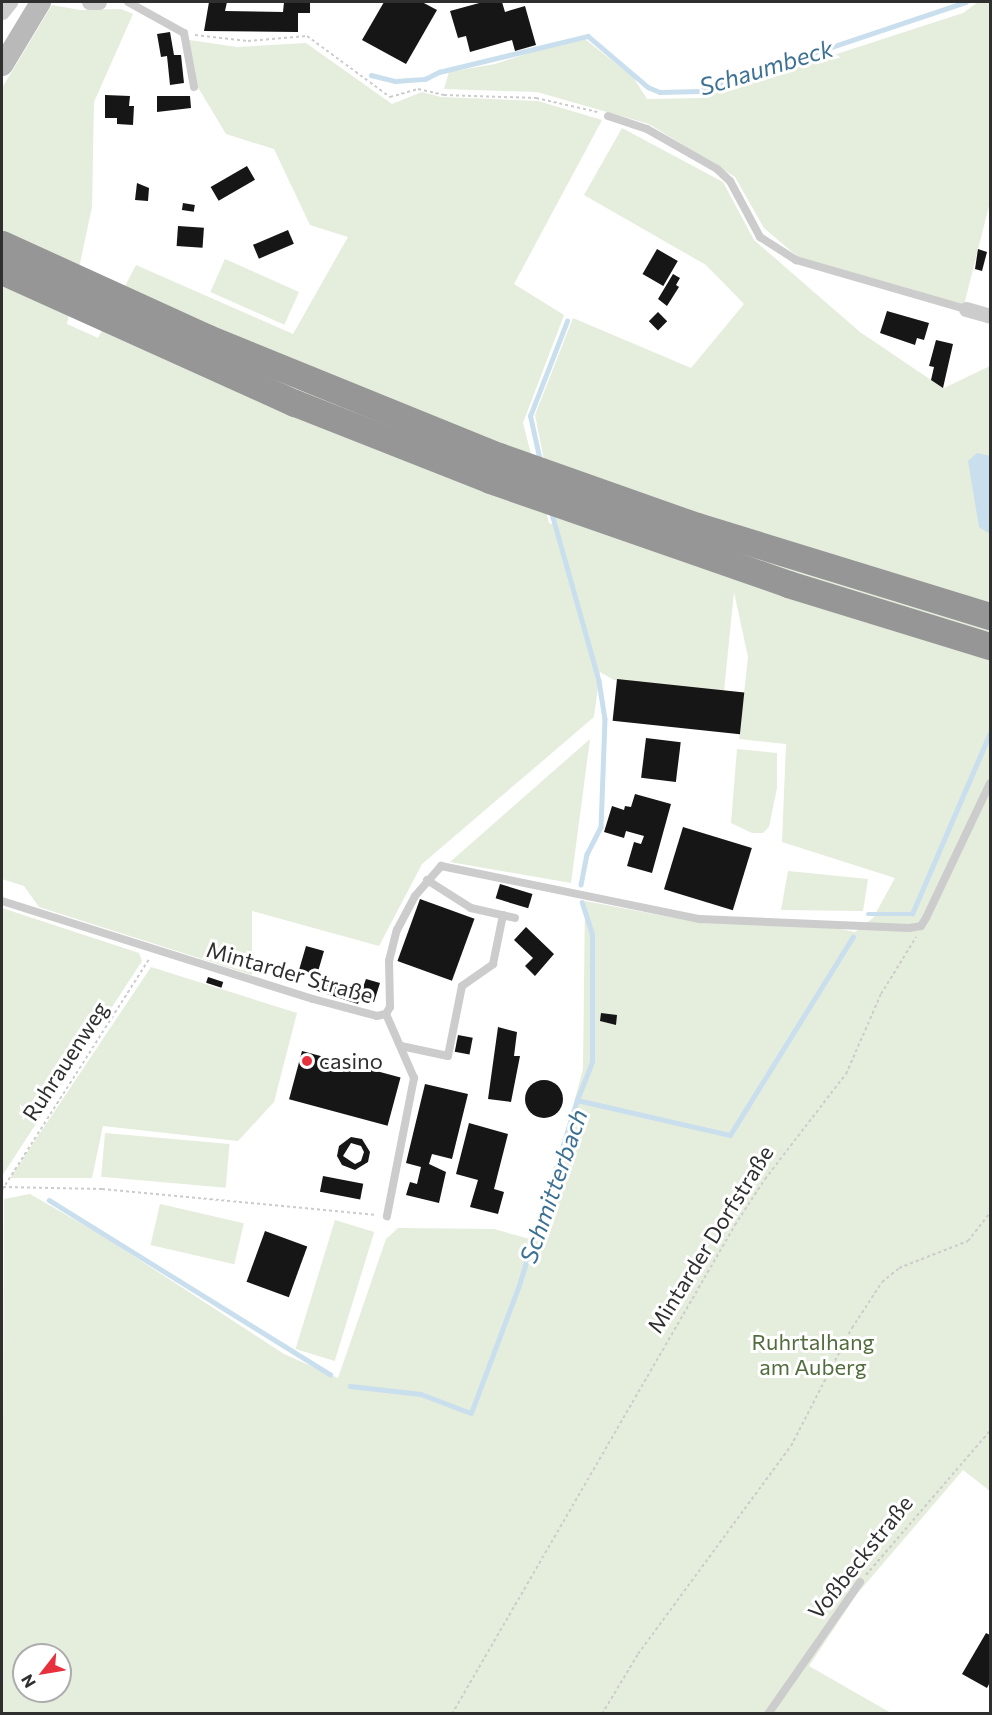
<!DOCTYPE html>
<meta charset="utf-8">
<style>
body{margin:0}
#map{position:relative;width:992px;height:1715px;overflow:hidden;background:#fff;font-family:Commissioner,sans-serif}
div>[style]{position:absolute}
.green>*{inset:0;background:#e5eddd;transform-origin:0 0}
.water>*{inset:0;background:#c9dfed}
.stream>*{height:4.5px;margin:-2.25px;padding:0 2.25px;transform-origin:2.25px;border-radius:2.25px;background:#c9dfed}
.building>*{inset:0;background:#161616;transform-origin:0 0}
.round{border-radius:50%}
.path>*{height:2px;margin-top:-1px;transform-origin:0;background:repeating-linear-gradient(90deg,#ccc 0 3px,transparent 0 6px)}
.lane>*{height:8px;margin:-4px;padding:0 4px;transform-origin:4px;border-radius:4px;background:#ccc}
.street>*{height:15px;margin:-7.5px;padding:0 7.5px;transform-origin:7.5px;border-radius:7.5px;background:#ccc}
.secondary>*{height:21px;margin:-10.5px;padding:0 10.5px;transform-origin:10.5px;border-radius:10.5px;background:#b9b9b9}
.highway>*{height:27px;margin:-13.5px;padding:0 13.5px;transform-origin:13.5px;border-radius:13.5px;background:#969696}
.dots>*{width:16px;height:16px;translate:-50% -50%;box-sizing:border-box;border:3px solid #fff;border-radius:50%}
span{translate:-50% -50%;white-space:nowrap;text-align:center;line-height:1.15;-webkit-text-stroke:6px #fff;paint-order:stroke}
.street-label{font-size:22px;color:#2f2f2f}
.poi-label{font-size:22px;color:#2f2f2f}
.left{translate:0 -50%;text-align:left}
.park-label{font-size:22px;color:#526c3c}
.water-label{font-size:24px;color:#3c7193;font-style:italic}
.frame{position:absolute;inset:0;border:3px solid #2f2f2f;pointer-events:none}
.north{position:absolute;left:12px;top:1643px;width:60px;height:60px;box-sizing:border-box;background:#fff;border:2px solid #acacac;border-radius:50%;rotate:239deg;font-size:16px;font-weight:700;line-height:24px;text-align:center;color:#2f2f2f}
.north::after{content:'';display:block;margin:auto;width:21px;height:27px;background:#e8303d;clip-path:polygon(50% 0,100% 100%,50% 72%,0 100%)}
</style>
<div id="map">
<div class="green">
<div style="clip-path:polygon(978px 2px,990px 2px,990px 202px,964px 305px,798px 257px,764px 228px,735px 177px,649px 124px,537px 92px,444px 89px,449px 72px,495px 64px,581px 36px,633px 77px,647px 99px,701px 98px,963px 13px)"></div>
<div style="clip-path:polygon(evenodd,52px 5px,80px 10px,121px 9px,133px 14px,94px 102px,92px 207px,67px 324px,98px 338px,136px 265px,293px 334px,348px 237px,310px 225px,274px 149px,226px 134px,196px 84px,189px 40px,237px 47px,306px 43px,392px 104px,422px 92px,441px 97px,538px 101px,602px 120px,514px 284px,564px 315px,523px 423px,549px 523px,557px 526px,535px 415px,573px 318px,691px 368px,744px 304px,706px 265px,584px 195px,622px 128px,723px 182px,754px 240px,860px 332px,931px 380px,944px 388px,990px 366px,990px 1491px,963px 1470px,857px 1594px,809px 1666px,891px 1713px,2px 1713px,4px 1199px,30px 1194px,103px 1236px,284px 1354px,338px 1378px,386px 1239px,398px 1228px,494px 1229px,537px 1241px,583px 1069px,585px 901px,696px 922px,820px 925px,855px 932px,873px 918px,895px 878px,782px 842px,786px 744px,739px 739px,748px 657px,734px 592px,724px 691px,614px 680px,600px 672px,594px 717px,422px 864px,379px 946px,252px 911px,252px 975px,39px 907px,24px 886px,2px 879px,2px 88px,52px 5px,24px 1655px,60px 1655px,60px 1691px,24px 1691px,24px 1655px)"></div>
<div style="left:225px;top:259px;width:81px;height:36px;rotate:24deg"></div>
<div style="clip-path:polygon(590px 739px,571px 883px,450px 862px)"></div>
<div style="clip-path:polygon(737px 749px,777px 753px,777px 788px,769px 827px,763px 833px,752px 833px,731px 823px)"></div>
<div style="clip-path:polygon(788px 871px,868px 879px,863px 911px,781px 910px)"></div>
<div style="clip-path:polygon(2px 908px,139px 953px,142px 961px,2px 1176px)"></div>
<div style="clip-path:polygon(151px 967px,297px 1013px,274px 1102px,238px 1141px,103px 1126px,92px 1178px,10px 1178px)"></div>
<div style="left:105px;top:1133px;width:125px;height:44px;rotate:5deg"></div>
<div style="left:160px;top:1204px;width:86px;height:42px;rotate:13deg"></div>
<div style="left:335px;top:1220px;width:41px;height:135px;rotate:17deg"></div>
</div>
<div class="water">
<div style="clip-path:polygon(977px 453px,990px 456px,990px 534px,979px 527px,968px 461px)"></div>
</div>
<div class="stream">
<div style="left:371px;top:75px;width:25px;rotate:14deg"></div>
<div style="left:395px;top:81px;width:30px;rotate:-4deg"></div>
<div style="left:425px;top:79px;width:16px;rotate:-27deg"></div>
<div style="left:439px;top:72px;width:153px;rotate:-13.6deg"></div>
<div style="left:588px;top:36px;width:79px;rotate:40.4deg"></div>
<div style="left:648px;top:87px;width:13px;rotate:23deg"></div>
<div style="left:660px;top:92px;width:40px;rotate:-1.4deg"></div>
<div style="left:700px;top:91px;width:280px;rotate:-18.5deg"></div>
<div style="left:540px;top:461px;width:46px;rotate:-102.5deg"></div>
<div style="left:530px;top:416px;width:102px;rotate:-68.7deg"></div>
<div style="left:551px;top:510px;width:178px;rotate:74.3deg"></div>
<div style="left:599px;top:681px;width:38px;rotate:81deg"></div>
<div style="left:605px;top:719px;width:108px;rotate:92.1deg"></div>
<div style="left:601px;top:827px;width:30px;rotate:117deg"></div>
<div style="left:587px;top:854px;width:31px;rotate:101deg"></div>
<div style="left:868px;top:914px;width:44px"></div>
<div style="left:912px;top:914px;width:197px;rotate:-66.7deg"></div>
<div style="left:577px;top:1100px;width:41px;rotate:-68.5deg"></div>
<div style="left:592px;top:1062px;width:128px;rotate:-90deg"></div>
<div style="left:592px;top:934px;width:33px;rotate:-108deg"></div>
<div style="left:49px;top:1200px;width:331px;rotate:31.8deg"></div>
<div style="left:350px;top:1386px;width:71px;rotate:6.4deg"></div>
<div style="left:421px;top:1394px;width:53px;rotate:20.8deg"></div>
<div style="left:471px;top:1413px;width:137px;rotate:-69.4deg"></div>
<div style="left:519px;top:1285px;width:194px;rotate:-72.6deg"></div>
<div style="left:577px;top:1100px;width:157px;rotate:12.9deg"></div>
<div style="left:730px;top:1135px;width:233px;rotate:-58.2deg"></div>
</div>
<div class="building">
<div style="clip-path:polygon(209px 2px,227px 2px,225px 11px,283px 12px,284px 2px,310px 2px,310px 13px,298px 13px,298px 32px,204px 31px)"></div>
<div style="clip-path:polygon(384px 2px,422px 2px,437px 10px,406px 64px,362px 40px)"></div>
<div style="clip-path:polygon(483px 2px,502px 2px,505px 12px,525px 6px,536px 45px,515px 51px,512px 40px,470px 52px,466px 36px,458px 38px,450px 11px)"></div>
<div style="clip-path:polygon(170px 32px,174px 55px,181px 55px,184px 83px,170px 85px,167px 56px,161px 57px,157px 34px)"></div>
<div style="clip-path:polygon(105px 95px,130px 96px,129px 106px,134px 106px,133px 125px,117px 124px,117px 118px,105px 118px)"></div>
<div style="clip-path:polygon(157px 96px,190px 96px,191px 108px,157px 112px)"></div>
<div style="left:247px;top:166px;width:16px;height:42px;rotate:60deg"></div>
<div style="clip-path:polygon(137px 183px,149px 188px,148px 201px,135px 200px)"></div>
<div style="left:183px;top:203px;width:12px;height:7px;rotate:9deg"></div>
<div style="left:178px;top:226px;width:26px;height:20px;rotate:4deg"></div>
<div style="left:288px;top:230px;width:15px;height:38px;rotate:67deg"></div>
<div style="left:657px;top:249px;width:24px;height:29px;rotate:30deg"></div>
<div style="clip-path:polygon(978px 249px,987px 252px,982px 271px,975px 269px)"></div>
<div style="clip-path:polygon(673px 274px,680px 278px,676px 285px,679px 287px,667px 306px,658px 299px)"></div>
<div style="clip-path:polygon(887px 311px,929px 323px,924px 340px,917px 338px,915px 345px,880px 333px)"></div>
<div style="left:658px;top:312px;width:13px;height:13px;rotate:45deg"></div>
<div style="clip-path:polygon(936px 340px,953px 344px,943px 388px,931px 380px,934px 367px,929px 366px)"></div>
<div style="left:617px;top:679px;width:128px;height:42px;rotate:6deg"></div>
<div style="left:646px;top:738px;width:35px;height:40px;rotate:7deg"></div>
<div style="clip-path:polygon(635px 794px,671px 804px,652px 873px,627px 866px,634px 842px,641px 844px,644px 836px,626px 831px,624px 838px,604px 832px,612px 806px,624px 810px,625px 806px,631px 807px)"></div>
<div style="left:683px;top:827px;width:72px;height:65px;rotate:17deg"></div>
<div style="left:500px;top:884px;width:34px;height:15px;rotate:17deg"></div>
<div style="left:420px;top:899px;width:58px;height:66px;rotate:20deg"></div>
<div style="clip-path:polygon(526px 927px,554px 954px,535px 976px,525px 966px,533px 958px,514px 940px)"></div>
<div style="clip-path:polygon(306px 946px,324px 951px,317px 975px,362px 990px,366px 979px,380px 983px,374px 1002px,360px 998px,358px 1004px,308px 988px,312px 974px,299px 970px)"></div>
<div style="left:208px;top:977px;width:16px;height:6px;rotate:18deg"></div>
<div style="clip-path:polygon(601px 1013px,617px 1015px,616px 1025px,600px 1021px)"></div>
<div style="clip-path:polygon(498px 1027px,517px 1032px,514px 1056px,520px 1056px,511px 1102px,488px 1099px)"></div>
<div style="left:458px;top:1035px;width:15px;height:17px;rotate:11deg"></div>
<div style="left:302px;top:1051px;width:102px;height:50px;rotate:15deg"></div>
<div class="round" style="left:525px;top:1080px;width:38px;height:38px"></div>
<div style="clip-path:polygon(425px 1084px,468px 1094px,452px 1159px,432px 1154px,429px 1164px,446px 1172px,439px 1203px,406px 1195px,410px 1182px,417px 1184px,421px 1167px,406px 1163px)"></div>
<div style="clip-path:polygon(469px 1123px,508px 1134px,494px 1189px,504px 1192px,498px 1214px,470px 1207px,478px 1180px,456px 1174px)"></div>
<div style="clip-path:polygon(evenodd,351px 1137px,362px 1139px,370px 1152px,368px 1162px,355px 1170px,342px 1165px,337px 1156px,339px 1146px,351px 1137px,351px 1143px,361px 1146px,364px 1152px,361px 1161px,355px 1164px,343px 1156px,351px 1143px)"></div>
<div style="left:323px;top:1176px;width:41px;height:16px;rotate:11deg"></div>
<div style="left:265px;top:1231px;width:45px;height:54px;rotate:20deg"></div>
<div style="clip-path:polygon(986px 1633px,990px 1635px,990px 1682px,987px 1688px,962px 1674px)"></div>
</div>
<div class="path">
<div style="left:195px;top:35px;width:53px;rotate:6.5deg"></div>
<div style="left:248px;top:41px;width:59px;rotate:-4.8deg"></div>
<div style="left:307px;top:36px;width:103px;rotate:36.3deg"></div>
<div style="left:390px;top:97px;width:29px;rotate:-16deg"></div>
<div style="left:418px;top:89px;width:27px;rotate:13deg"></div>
<div style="left:444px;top:95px;width:92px;rotate:1.9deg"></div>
<div style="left:536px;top:98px;width:63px;rotate:12.9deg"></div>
<div style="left:3px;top:1187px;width:99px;rotate:1.2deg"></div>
<div style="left:102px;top:1189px;width:276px;rotate:5.4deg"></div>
<div style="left:2px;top:1190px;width:275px;rotate:-57.5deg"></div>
<div style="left:866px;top:1575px;width:190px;rotate:-49.3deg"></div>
<div style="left:452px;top:1714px;width:565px;rotate:-59.94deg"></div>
<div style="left:735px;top:1225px;width:55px;rotate:-56.9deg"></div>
<div style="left:765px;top:1179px;width:133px;rotate:-52.4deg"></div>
<div style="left:846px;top:1074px;width:87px;rotate:-66.4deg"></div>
<div style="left:881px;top:994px;width:67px;rotate:-58.4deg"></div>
<div style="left:602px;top:1714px;width:70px;rotate:-59deg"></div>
<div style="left:638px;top:1654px;width:258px;rotate:-53.7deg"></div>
<div style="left:791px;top:1446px;width:133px;rotate:-62.7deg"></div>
<div style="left:852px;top:1328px;width:55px;rotate:-56.9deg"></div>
<div style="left:882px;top:1282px;width:22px;rotate:-39deg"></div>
<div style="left:899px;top:1268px;width:74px;rotate:-21.4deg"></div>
<div style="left:968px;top:1241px;width:36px;rotate:-52deg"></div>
</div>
<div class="lane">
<div style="left:128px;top:2px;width:64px;rotate:29deg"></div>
<div style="left:184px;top:33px;width:55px;rotate:79.5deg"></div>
<div style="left:608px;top:116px;width:41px;rotate:18.4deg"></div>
<div style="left:647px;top:129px;width:81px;rotate:29.7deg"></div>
<div style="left:717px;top:169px;width:18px;rotate:43deg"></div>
<div style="left:730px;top:181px;width:64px;rotate:61.8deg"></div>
<div style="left:760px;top:237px;width:43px;rotate:32.6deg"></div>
<div style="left:796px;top:260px;width:177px;rotate:16.1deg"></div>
<div style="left:427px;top:880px;width:52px;rotate:32.5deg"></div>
<div style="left:471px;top:908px;width:45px;rotate:12.8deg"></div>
<div style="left:2px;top:901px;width:326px;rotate:17.5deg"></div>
<div style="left:313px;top:999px;width:66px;rotate:14.9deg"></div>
<div style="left:377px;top:1016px;width:9px;rotate:-13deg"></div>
<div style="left:386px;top:1014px;width:8px;rotate:-60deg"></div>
<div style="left:390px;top:1007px;width:46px;rotate:-91.2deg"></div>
<div style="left:389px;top:961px;width:32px;rotate:-76deg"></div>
<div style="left:397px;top:930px;width:38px;rotate:-62deg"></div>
<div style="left:415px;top:896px;width:40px;rotate:-49deg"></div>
<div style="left:441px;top:866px;width:264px;rotate:11.6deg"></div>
<div style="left:700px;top:919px;width:209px;rotate:2.5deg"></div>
<div style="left:909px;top:928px;width:12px;rotate:-9deg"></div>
<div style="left:921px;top:926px;width:9px;rotate:-58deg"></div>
<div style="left:926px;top:918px;width:149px;rotate:-64.6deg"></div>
<div style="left:386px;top:1014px;width:70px;rotate:66.4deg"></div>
<div style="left:414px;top:1078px;width:141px;rotate:101.1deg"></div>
<div style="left:401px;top:1046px;width:48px;rotate:12deg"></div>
<div style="left:448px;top:1056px;width:71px;rotate:-78.7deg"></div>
<div style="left:462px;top:986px;width:38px;rotate:-35deg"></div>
<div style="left:493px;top:964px;width:50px;rotate:-78.5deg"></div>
<div style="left:768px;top:1714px;width:161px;rotate:-55.1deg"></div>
</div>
<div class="street">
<div style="left:89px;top:2px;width:10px"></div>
<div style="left:2px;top:12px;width:13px;rotate:-51deg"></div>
<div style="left:966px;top:309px;width:25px;rotate:16deg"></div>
</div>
<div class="secondary">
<div style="left:2px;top:65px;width:74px;rotate:-58.9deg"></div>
</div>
<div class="highway">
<div style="left:2px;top:244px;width:226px;rotate:24.5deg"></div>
<div style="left:208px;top:338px;width:314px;rotate:22.1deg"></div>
<div style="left:499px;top:456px;width:210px;rotate:19.5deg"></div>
<div style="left:697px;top:526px;width:307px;rotate:17.1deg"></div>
<div style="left:2px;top:271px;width:321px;rotate:24.3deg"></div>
<div style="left:295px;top:403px;width:210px;rotate:21.5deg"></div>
<div style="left:490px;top:480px;width:316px;rotate:19.2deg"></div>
<div style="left:788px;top:584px;width:211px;rotate:17.1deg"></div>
</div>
<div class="dots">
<div style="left:307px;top:1061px;background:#e8303d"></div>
</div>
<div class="street-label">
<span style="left:290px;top:972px;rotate:16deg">Mintarder Straße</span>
<span style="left:65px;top:1061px;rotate:-57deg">Ruhrauenweg</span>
<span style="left:710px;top:1239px;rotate:-58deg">Mintarder Dorfstraße</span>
<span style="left:860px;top:1557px;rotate:-51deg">Voßbeckstraße</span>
</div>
<div class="poi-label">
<span class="left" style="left:319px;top:1061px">casino</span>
</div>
<div class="park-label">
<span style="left:813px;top:1354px">Ruhrtalhang<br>am Auberg</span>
</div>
<div class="water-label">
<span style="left:766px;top:67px;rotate:-17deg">Schaumbeck</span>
<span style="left:553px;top:1186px;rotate:-71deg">Schmitterbach</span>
</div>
<div class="frame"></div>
<div class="north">N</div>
</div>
